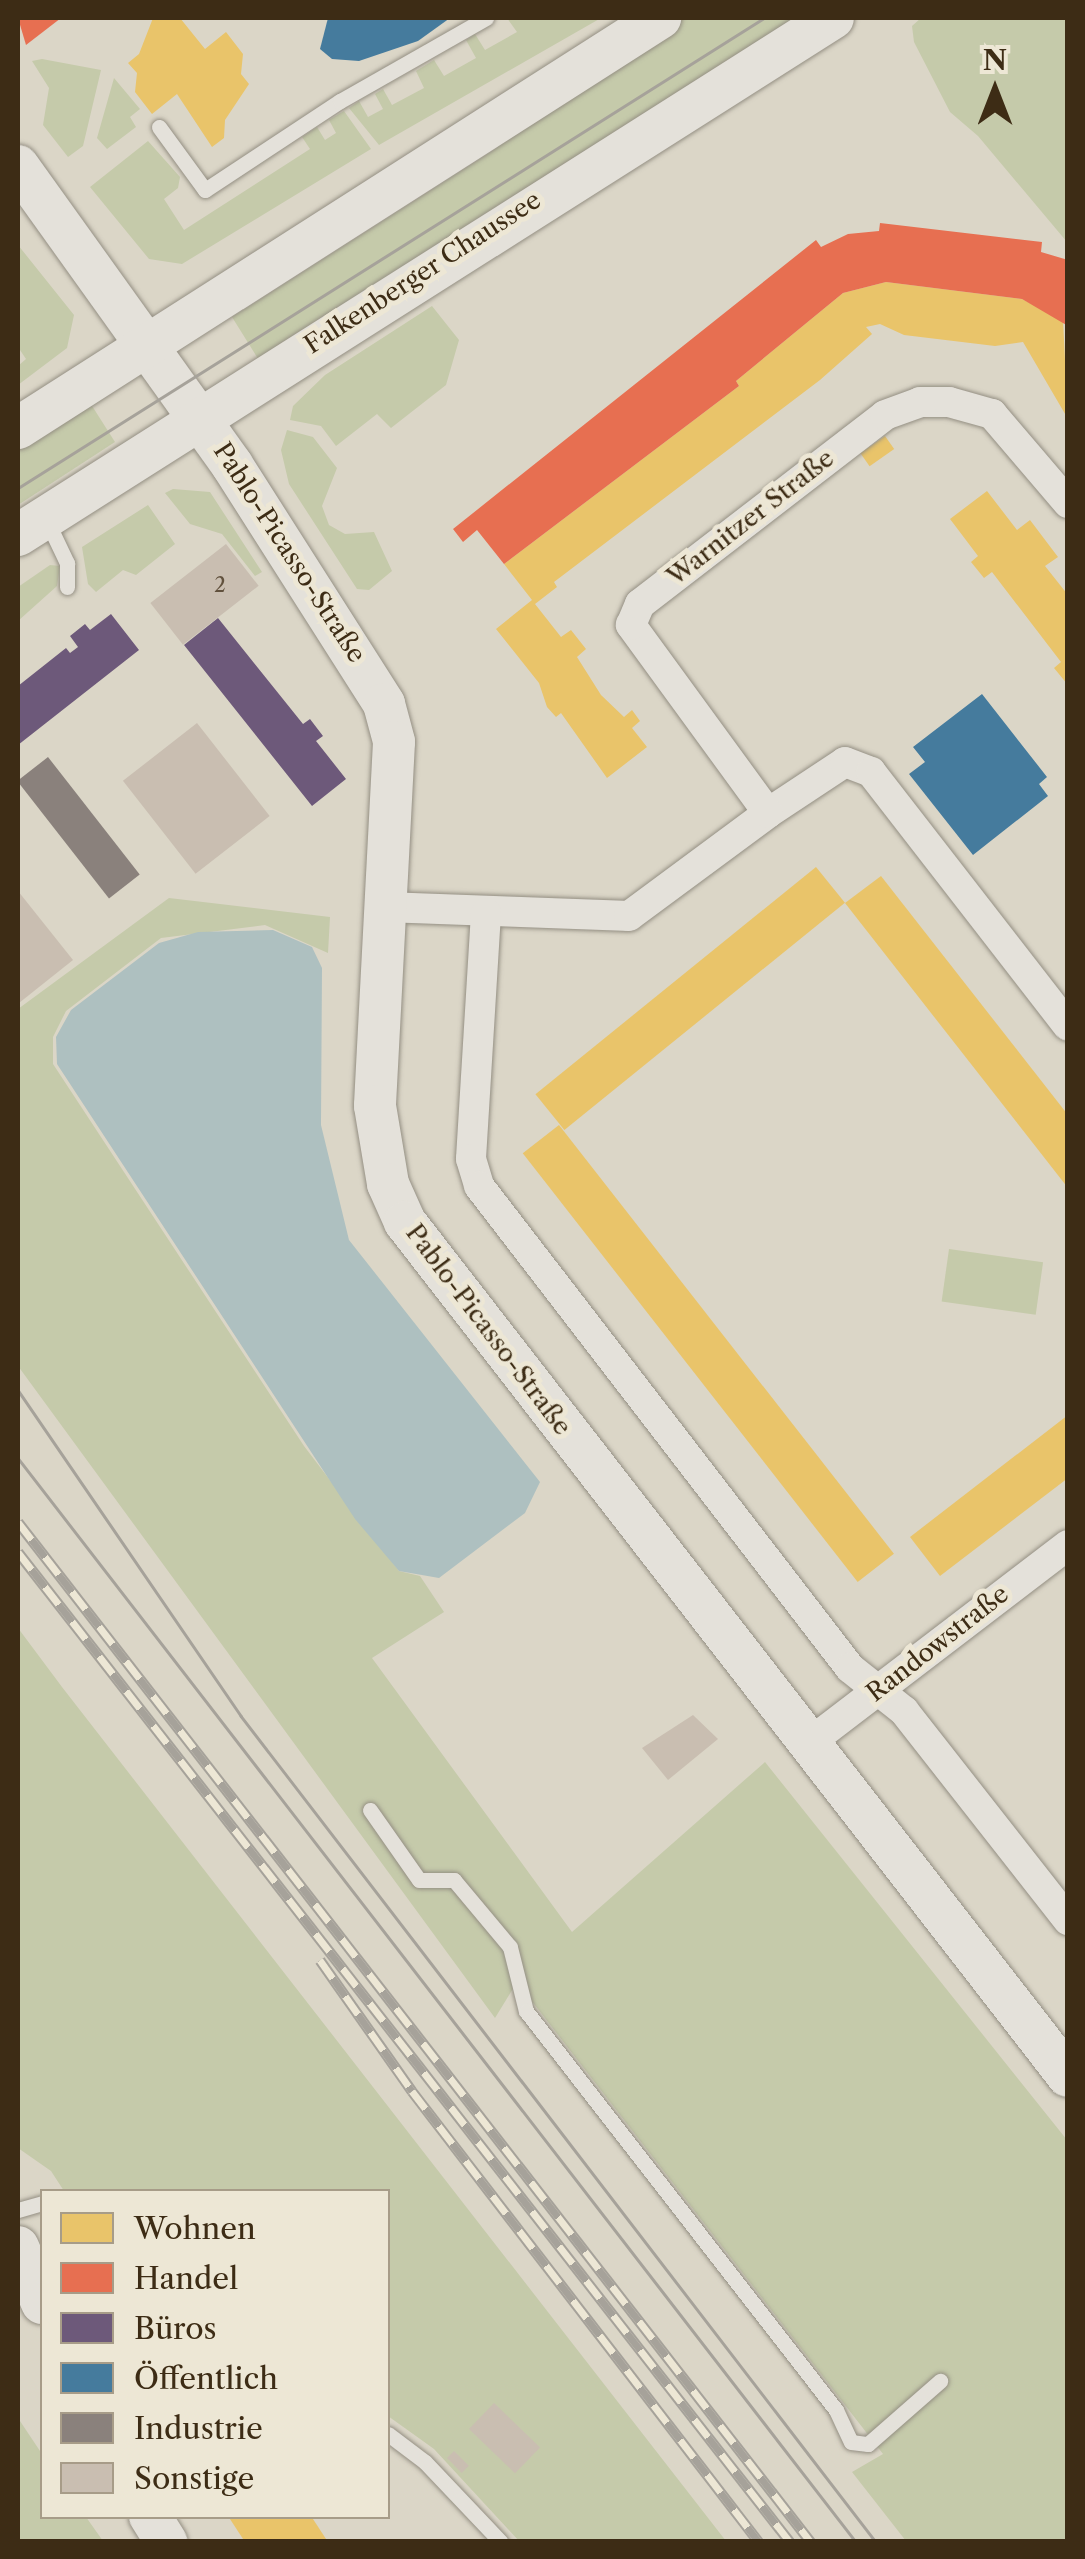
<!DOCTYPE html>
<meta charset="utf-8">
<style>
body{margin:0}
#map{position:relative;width:1085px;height:2559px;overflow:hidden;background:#dbd6c7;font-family:"Libre Caslon Text",serif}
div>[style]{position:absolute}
.green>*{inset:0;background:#c5caaa;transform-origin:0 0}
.water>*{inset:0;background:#aec0c0}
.homes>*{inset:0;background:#e9c46a;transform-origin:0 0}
.shops>*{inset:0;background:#e76f51}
.offices>*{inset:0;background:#6d597a}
.public>*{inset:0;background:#457b9d}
.industry>*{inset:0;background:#8a817c;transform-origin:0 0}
.building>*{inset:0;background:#c9beb1;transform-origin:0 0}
.roads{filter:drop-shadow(0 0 2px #948f83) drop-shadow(0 0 2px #948f83)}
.lane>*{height:15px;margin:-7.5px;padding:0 7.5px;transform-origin:7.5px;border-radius:7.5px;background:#e4e1da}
.street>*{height:30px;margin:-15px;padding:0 15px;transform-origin:15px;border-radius:15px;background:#e4e1da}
.secondary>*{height:42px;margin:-21px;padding:0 21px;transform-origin:21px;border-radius:21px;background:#e4e1da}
.tram>*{height:2.5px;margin:-1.25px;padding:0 1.25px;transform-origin:1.25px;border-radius:1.25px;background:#a6a29a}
.rail>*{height:11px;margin-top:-5.5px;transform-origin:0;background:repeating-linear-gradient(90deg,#ede7d5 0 22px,#a6a29a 0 44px);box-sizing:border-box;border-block:2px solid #a6a29a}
span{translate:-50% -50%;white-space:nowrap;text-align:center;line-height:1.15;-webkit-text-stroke:10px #ede7d5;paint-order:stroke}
.number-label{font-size:20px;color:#61513d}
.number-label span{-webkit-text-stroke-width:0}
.street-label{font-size:25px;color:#3d2c15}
.frame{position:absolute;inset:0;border:20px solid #3d2c15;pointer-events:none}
.legend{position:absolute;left:40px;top:2189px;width:350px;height:330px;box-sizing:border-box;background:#ede7d5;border:2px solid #a79c88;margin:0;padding:12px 18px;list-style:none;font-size:30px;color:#3d2c15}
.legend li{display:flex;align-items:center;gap:20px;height:50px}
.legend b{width:50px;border:2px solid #a79c88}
.north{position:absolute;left:945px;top:40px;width:100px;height:100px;-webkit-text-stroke:8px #ede7d5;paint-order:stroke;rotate:0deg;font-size:28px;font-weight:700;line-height:40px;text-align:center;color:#3d2c15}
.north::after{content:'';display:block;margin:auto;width:35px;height:45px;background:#3d2c15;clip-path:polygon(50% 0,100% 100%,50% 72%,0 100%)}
</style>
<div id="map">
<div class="green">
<div style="clip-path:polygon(507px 18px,601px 18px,379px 145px,349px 108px,359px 101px,368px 117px,383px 109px,375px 94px,383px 89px,392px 105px,424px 88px,416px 71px,434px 60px,444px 76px,476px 58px,466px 40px,475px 34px,485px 50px,517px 32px)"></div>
<div style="clip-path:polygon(683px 18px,805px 18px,260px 362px,232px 317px,492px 151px,589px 76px)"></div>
<div style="clip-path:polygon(921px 18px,1067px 18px,1067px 242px,978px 136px,950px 112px,914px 42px,912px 26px)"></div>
<div style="clip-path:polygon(42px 59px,101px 70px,83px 146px,68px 157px,43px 125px,49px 88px,32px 61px)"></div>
<div style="clip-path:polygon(114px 78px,140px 109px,130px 117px,136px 127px,107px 149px,97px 138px)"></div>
<div style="clip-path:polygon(344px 111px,371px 149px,182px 264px,149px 259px,90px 187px,148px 141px,180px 177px,178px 188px,164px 199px,184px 230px,310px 149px,302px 137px,317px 127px,325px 140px,336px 133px,329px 120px)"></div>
<div style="clip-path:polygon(18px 245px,74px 315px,67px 348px,18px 385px,18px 366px,26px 359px,18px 347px)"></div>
<div style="clip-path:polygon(432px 306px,459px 340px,446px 385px,391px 428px,377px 414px,336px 446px,321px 426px,290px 420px,293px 406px,325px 375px)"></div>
<div style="clip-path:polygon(87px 398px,115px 442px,18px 505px,18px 446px)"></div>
<div style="clip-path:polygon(287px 430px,313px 437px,337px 468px,322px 506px,329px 525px,345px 534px,374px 532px,392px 571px,369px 590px,357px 589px,289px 484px,281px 450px)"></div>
<div style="clip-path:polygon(173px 489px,210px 492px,262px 572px,255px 576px,222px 534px,190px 524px,165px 493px)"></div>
<div style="clip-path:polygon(148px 505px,175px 544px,136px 575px,123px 570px,96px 592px,88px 584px,82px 547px)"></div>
<div style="clip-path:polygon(50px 565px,60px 566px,57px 586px,18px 621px,18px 587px)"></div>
<div style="clip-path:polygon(169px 898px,330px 917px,328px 953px,265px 925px,161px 938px,66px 1011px,53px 1037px,53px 1064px,304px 1446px,399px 1571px,420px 1576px,444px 1612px,372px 1658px,572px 1932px,765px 1762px,1067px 2140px,1067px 2541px,906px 2541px,852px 2472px,883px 2454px,517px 1982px,495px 2018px,18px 1366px,18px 1009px)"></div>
<div style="left:949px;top:1249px;width:95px;height:53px;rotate:8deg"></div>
<div style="clip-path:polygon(18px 1628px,62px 1687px,726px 2541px,519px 2541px,434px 2449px,388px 2416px,388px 2192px,64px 2191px,51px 2171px,18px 2148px)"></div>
<div style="clip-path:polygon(18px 2418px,42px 2454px,42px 2516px,86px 2517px,103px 2541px,18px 2541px)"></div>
</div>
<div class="water">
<div style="clip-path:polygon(273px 930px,312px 947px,322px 968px,321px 1125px,349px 1240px,540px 1482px,525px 1513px,439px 1578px,399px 1571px,355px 1519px,57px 1064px,56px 1037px,71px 1010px,159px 943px,198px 932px)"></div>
</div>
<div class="homes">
<div style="clip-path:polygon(153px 18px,180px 18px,205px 49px,226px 32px,243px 54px,241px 74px,249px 84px,225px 120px,224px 138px,212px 147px,177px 94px,152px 114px,135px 92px,137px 73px,128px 63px,139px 54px)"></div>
<div style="clip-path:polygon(886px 282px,1022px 299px,1063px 320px,1068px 419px,1023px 342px,995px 346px,904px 335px,880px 324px,866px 327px,872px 334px,820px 380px,554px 582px,557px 587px,535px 604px,561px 637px,571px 630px,586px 649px,577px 657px,601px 695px,624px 717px,632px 710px,640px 721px,632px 728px,647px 747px,607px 778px,561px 713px,556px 717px,547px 707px,539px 683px,496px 629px,532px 600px,504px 564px,739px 386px,736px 381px,843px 293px)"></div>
<div style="left:885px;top:436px;width:16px;height:30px;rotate:55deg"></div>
<div style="clip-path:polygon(987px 491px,1017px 530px,1030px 520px,1058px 557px,1045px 566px,1068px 595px,1068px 685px,1054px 668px,1061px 662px,992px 572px,984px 578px,971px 562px,978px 556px,950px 519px)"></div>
<div style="left:816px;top:867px;width:46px;height:361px;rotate:51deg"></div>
<div style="clip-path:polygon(881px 876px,1068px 1115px,1068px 1188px,845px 903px)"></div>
<div style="left:559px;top:1125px;width:544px;height:46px;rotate:52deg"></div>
<div style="clip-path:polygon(1068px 1415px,1068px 1478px,940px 1576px,910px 1537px)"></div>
<div style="clip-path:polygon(228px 2516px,311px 2516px,328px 2542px,245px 2542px)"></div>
</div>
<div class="shops">
<div style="clip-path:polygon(18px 18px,61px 18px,26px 45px)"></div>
<div style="clip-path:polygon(880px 223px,1042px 242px,1041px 252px,1068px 260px,1068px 326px,1022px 299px,886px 282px,843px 293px,736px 381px,739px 386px,504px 564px,477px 530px,463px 542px,453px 529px,816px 240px,821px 247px,848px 234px,879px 231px)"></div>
</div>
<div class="offices">
<div style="clip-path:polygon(111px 614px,139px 650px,18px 745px,18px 686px,66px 648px,70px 653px,78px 647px,70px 636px,85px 624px,90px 630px)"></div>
<div style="clip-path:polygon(218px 618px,303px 724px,310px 719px,323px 736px,316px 741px,346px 779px,312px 806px,184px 645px)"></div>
</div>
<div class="public">
<div style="clip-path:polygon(328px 18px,450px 18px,418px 41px,359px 61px,332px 59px,320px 49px)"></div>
<div style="clip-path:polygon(982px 694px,1047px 777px,1039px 784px,1048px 796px,973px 855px,909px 774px,925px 762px,913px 747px)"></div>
</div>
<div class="industry">
<div style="left:48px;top:757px;width:149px;height:39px;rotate:52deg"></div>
</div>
<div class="building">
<div style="left:226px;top:544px;width:53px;height:96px;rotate:52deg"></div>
<div style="left:197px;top:723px;width:118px;height:94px;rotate:52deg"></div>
<div style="clip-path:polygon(18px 891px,73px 960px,19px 1003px,18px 1001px)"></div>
<div style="clip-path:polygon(693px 1715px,718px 1739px,668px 1780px,642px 1748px)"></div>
<div style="left:494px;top:2403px;width:64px;height:36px;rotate:44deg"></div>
<div style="left:454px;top:2451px;width:21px;height:10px;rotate:45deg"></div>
</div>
<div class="roads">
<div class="lane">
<div style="left:159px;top:127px;width:78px;rotate:53.9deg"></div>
<div style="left:205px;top:190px;width:162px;rotate:-33.4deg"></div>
<div style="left:340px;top:101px;width:168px;rotate:-29.6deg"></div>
<div style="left:47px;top:521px;width:47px;rotate:64.5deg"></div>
<div style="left:67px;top:563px;width:24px;rotate:90deg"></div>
<div style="left:370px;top:1810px;width:85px;rotate:55deg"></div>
<div style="left:419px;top:1880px;width:35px"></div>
<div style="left:454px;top:1880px;width:87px;rotate:50.1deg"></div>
<div style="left:510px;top:1947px;width:66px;rotate:76deg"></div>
<div style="left:526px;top:2011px;width:505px;rotate:52.15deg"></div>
<div style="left:836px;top:2410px;width:35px;rotate:65deg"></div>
<div style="left:851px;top:2442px;width:17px;rotate:7deg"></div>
<div style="left:868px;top:2444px;width:96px;rotate:-41.2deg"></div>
<div style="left:18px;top:2210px;width:25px;rotate:-16deg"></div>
<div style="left:388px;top:2434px;width:46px;rotate:37.1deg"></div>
<div style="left:425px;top:2462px;width:110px;rotate:46.5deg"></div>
</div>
<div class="street">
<div style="left:768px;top:813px;width:92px;rotate:-33.5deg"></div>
<div style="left:845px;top:762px;width:28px;rotate:21deg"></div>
<div style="left:871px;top:772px;width:321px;rotate:52.2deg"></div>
<div style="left:386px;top:907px;width:243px;rotate:2.1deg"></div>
<div style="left:629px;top:916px;width:173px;rotate:-36.5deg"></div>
<div style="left:768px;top:813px;width:233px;rotate:-126.1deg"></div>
<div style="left:631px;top:625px;width:23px;rotate:-67deg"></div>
<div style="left:640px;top:604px;width:309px;rotate:-37.6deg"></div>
<div style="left:885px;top:415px;width:37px;rotate:-20deg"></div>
<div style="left:920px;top:402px;width:29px"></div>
<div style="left:949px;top:402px;width:45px;rotate:15.6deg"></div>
<div style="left:992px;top:414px;width:117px;rotate:49.5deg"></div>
<div style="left:486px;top:913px;width:246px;rotate:93.5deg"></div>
<div style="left:471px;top:1159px;width:28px;rotate:73deg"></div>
<div style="left:479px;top:1186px;width:608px;rotate:52.41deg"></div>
<div style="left:850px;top:1668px;width:69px;rotate:38.5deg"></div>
<div style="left:904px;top:1711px;width:266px;rotate:51.9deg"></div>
<div style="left:809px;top:1743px;width:326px;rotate:-37.4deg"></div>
</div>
<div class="secondary">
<div style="left:18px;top:166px;width:368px;rotate:54.4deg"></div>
<div style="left:232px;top:465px;width:283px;rotate:57.5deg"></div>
<div style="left:384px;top:704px;width:39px;rotate:75deg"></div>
<div style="left:394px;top:742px;width:364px;rotate:93deg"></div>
<div style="left:375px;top:1106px;width:79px;rotate:80.5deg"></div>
<div style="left:388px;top:1184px;width:42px;rotate:65.9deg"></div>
<div style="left:405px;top:1222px;width:1081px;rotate:52.18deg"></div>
<div style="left:18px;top:428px;width:762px;rotate:-32.56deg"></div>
<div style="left:18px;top:535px;width:965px;rotate:-32.39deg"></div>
<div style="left:18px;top:2247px;width:61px;rotate:66.8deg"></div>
<div style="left:150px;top:2516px;width:31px;rotate:58deg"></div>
</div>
</div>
<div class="tram">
<div style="left:18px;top:488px;width:882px;rotate:-32.21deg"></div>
<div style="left:18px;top:1390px;width:395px;rotate:55.6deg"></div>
<div style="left:241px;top:1716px;width:1042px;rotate:52.45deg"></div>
<div style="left:18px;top:1458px;width:1370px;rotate:52.29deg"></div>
</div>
<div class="rail">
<div style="left:18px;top:1522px;width:1292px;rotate:52.14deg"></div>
<div style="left:18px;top:1552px;width:1255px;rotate:52.05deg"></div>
<div style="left:320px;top:1960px;width:160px;rotate:54.9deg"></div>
<div style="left:412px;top:2091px;width:569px;rotate:52.43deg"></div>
</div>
<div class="number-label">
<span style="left:220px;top:585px">2</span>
</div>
<div class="street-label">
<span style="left:423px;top:273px;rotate:-33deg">Falkenberger Chaussee</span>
<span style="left:751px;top:518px;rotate:-38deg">Warnitzer Straße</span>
<span style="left:289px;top:553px;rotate:57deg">Pablo-Picasso-Straße</span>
<span style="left:488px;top:1330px;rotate:53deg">Pablo-Picasso-Straße</span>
<span style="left:938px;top:1644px;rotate:-38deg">Randowstraße</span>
</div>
<div class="frame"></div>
<ul class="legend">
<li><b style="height:28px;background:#e9c46a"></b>Wohnen</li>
<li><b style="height:28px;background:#e76f51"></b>Handel</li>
<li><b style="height:28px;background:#6d597a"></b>Büros</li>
<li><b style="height:28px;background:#457b9d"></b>Öffentlich</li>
<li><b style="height:28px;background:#8a817c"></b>Industrie</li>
<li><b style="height:28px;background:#c9beb1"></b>Sonstige</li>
</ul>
<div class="north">N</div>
</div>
